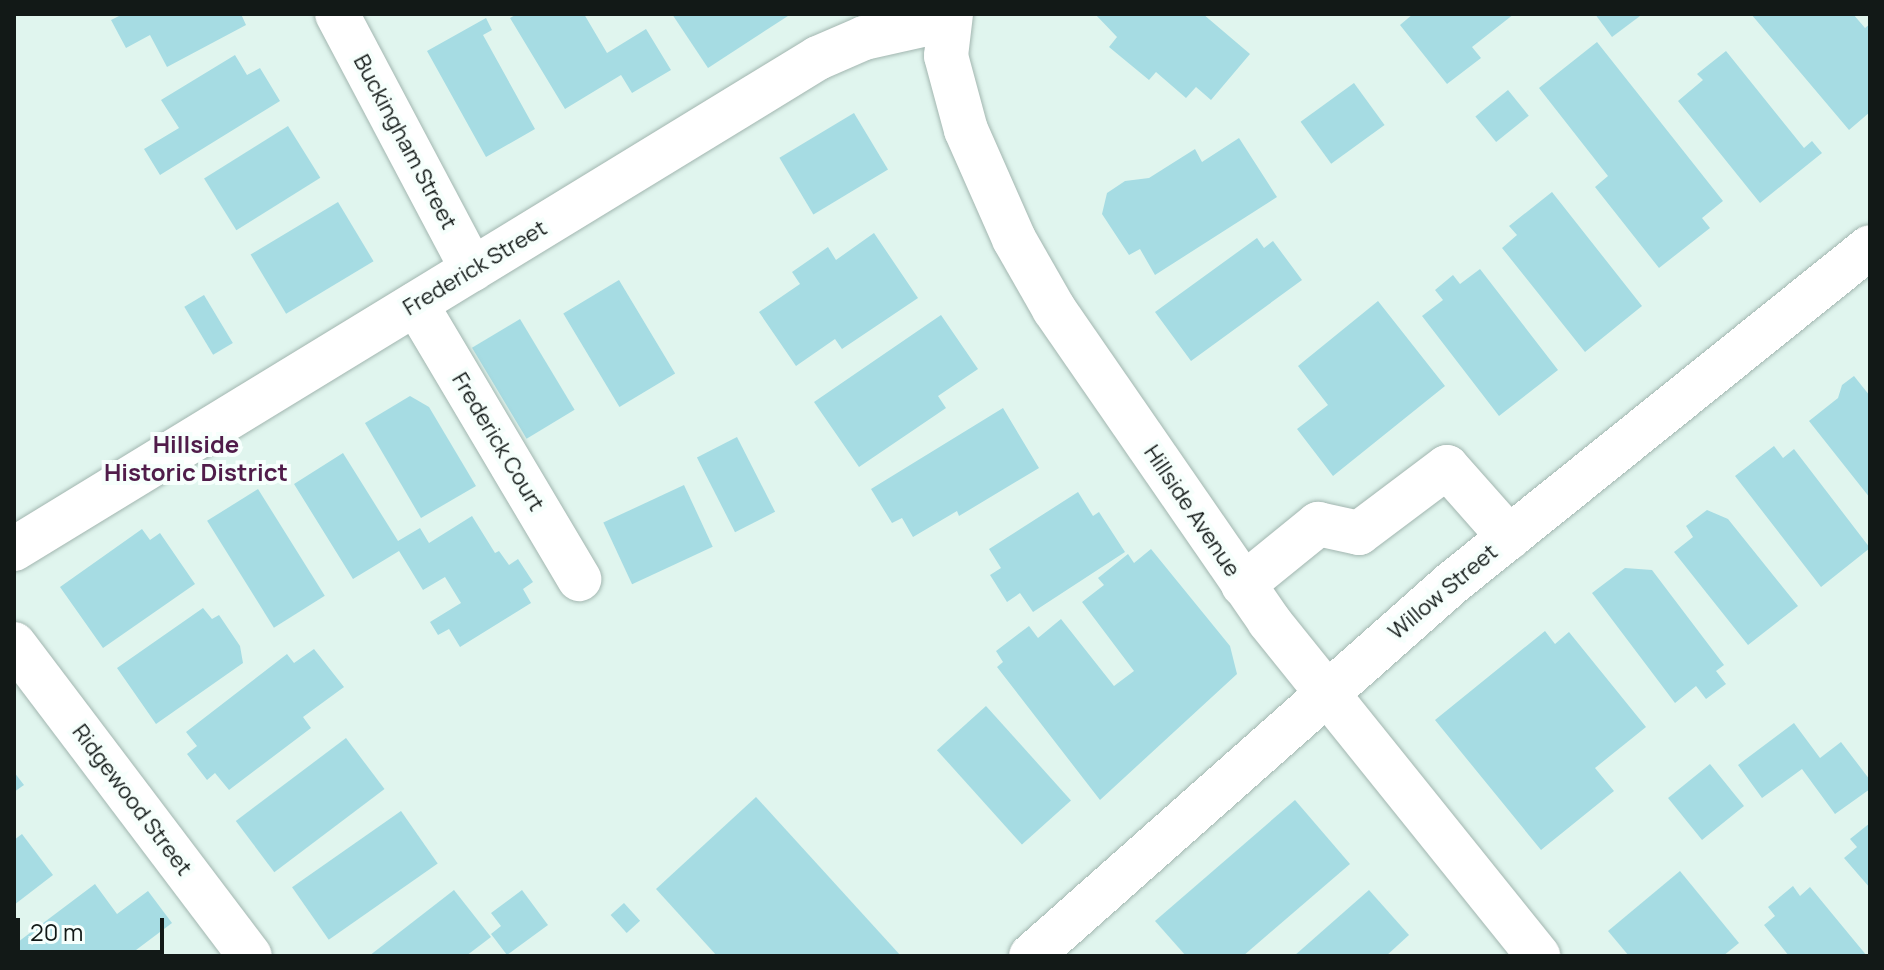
<!DOCTYPE html>
<style>
body{margin:0}
#map{position:relative;width:1884px;height:970px;overflow:hidden;background:#e0f5ee;font-family:Manrope,sans-serif}
div>[style]{position:absolute}
.building>*{inset:0;background:#a6dce3;transform-origin:0 0}
.roads{filter:drop-shadow(0 0 2px #a2b6b0) drop-shadow(0 0 2px #a2b6b0)}
.minor>*{height:44px;margin:-22px;padding:0 22px;transform-origin:22px;border-radius:22px;background:#fff}
span{translate:-50% -50%;white-space:nowrap;text-align:center;line-height:1.15;-webkit-text-stroke:8px #f6fffc;paint-order:stroke}
.street-label{font-size:22px;color:#121917}
.neighbourhood-label{font-size:24px;color:#501c4a;font-weight:700}
.frame{position:absolute;inset:0;border:16px solid #121917;pointer-events:none}
.scale{position:absolute;left:16px;top:918px;width:148px;height:36px;box-sizing:border-box;border:4px solid #121917;border-top:0;padding-left:10px;font-size:24px;line-height:28px;white-space:nowrap;color:#121917;-webkit-text-stroke:6px #f6fffc;paint-order:stroke}
</style>
<div id="map">
<div class="building">
<div style="clip-path:polygon(123px 14px,241px 14px,246px 25px,167px 67px,150px 35px,126px 48px,111px 20px)"></div>
<div style="clip-path:polygon(517px 14px,584px 14px,607px 53px,646px 29px,671px 70px,632px 93px,621px 75px,565px 109px,510px 18px)"></div>
<div style="clip-path:polygon(672px 14px,791px 14px,708px 68px)"></div>
<div style="clip-path:polygon(1095px 14px,1203px 14px,1250px 54px,1211px 100px,1196px 87px,1186px 98px,1156px 72px,1149px 80px,1109px 47px,1117px 37px)"></div>
<div style="clip-path:polygon(1413px 14px,1514px 14px,1472px 47px,1481px 58px,1447px 84px,1400px 25px)"></div>
<div style="clip-path:polygon(1595px 14px,1638px 14px,1640px 16px,1612px 37px)"></div>
<div style="clip-path:polygon(1751px 14px,1853px 14px,1865px 28px,1870px 24px,1870px 112px,1849px 130px)"></div>
<div style="clip-path:polygon(486px 18px,492px 30px,483px 35px,535px 129px,486px 157px,427px 51px)"></div>
<div style="clip-path:polygon(1597px 42px,1723px 201px,1702px 218px,1710px 228px,1659px 268px,1595px 187px,1608px 176px,1539px 88px)"></div>
<div style="clip-path:polygon(1726px 51px,1804px 148px,1812px 141px,1822px 153px,1760px 203px,1678px 101px,1703px 80px,1697px 74px)"></div>
<div style="clip-path:polygon(235px 55px,247px 75px,260px 68px,280px 101px,160px 175px,144px 149px,179px 128px,161px 100px)"></div>
<div style="left:1354px;top:83px;width:52px;height:66px;rotate:54deg"></div>
<div style="left:1508px;top:90px;width:33px;height:42px;rotate:51deg"></div>
<div style="left:854px;top:113px;width:66px;height:87px;rotate:59deg"></div>
<div style="left:288px;top:126px;width:61px;height:99px;rotate:58deg"></div>
<div style="clip-path:polygon(1239px 138px,1277px 197px,1155px 275px,1140px 249px,1129px 255px,1102px 214px,1107px 193px,1125px 181px,1149px 178px,1195px 149px,1202px 162px)"></div>
<div style="clip-path:polygon(1552px 192px,1642px 306px,1585px 352px,1502px 248px,1517px 235px,1509px 226px)"></div>
<div style="left:338px;top:202px;width:69px;height:102px;rotate:59deg"></div>
<div style="clip-path:polygon(874px 233px,918px 298px,842px 349px,835px 339px,796px 366px,759px 312px,800px 284px,792px 272px,828px 247px,836px 260px)"></div>
<div style="clip-path:polygon(1257px 238px,1264px 248px,1273px 241px,1302px 280px,1191px 361px,1155px 312px)"></div>
<div style="clip-path:polygon(1480px 269px,1558px 370px,1499px 416px,1422px 316px,1443px 300px,1435px 290px,1453px 275px,1460px 284px)"></div>
<div style="left:619px;top:280px;width:109px;height:65px;rotate:59deg"></div>
<div style="left:204px;top:295px;width:56px;height:23px;rotate:59deg"></div>
<div style="clip-path:polygon(1378px 301px,1445px 386px,1333px 476px,1297px 429px,1328px 405px,1298px 366px)"></div>
<div style="clip-path:polygon(941px 315px,978px 369px,938px 396px,946px 408px,859px 467px,814px 402px)"></div>
<div style="left:520px;top:319px;width:106px;height:56px;rotate:59deg"></div>
<div style="clip-path:polygon(1854px 376px,1870px 396px,1870px 498px,1809px 421px,1838px 398px,1842px 385px)"></div>
<div style="clip-path:polygon(410px 396px,429px 407px,476px 486px,421px 518px,365px 423px)"></div>
<div style="clip-path:polygon(1003px 408px,1039px 468px,959px 516px,957px 511px,913px 537px,902px 518px,892px 523px,871px 489px)"></div>
<div style="left:737px;top:437px;width:84px;height:45px;rotate:63deg"></div>
<div style="clip-path:polygon(1774px 446px,1783px 458px,1794px 449px,1870px 548px,1821px 587px,1735px 476px)"></div>
<div style="clip-path:polygon(343px 453px,398px 541px,420px 528px,429px 543px,472px 516px,495px 553px,499px 551px,509px 565px,518px 559px,533px 582px,523px 589px,531px 603px,460px 647px,449px 629px,438px 635px,430px 622px,461px 603px,445px 577px,423px 590px,399px 551px,353px 579px,294px 484px)"></div>
<div style="left:684px;top:485px;width:68px;height:89px;rotate:65deg"></div>
<div style="left:258px;top:489px;width:126px;height:60px;rotate:58deg"></div>
<div style="clip-path:polygon(1078px 492px,1093px 516px,1099px 512px,1125px 552px,1033px 612px,1020px 593px,1007px 602px,990px 575px,1001px 568px,989px 549px)"></div>
<div style="clip-path:polygon(1707px 510px,1728px 519px,1798px 606px,1748px 645px,1674px 552px,1693px 537px,1686px 526px)"></div>
<div style="clip-path:polygon(142px 529px,150px 540px,160px 533px,195px 584px,103px 648px,60px 587px)"></div>
<div style="clip-path:polygon(1151px 549px,1230px 646px,1237px 674px,1100px 800px,997px 667px,1003px 662px,996px 651px,1029px 626px,1038px 638px,1061px 619px,1114px 686px,1134px 671px,1082px 602px,1104px 585px,1098px 578px,1128px 554px,1134px 563px)"></div>
<div style="clip-path:polygon(1625px 568px,1652px 570px,1724px 665px,1716px 671px,1726px 684px,1706px 699px,1696px 686px,1675px 703px,1592px 593px)"></div>
<div style="clip-path:polygon(203px 608px,212px 619px,219px 615px,240px 646px,243px 663px,156px 724px,117px 668px)"></div>
<div style="clip-path:polygon(1545px 631px,1555px 644px,1569px 632px,1646px 727px,1595px 768px,1614px 791px,1541px 850px,1435px 720px)"></div>
<div style="clip-path:polygon(314px 649px,344px 687px,303px 717px,311px 728px,229px 790px,215px 773px,207px 780px,187px 754px,197px 746px,186px 732px,287px 654px,294px 663px)"></div>
<div style="left:986px;top:706px;width:127px;height:66px;rotate:48deg"></div>
<div style="clip-path:polygon(1794px 723px,1820px 758px,1841px 742px,1870px 780px,1870px 789px,1835px 814px,1802px 769px,1762px 798px,1738px 765px)"></div>
<div style="left:346px;top:738px;width:64px;height:138px;rotate:53deg"></div>
<div style="left:1710px;top:764px;width:54px;height:54px;rotate:51deg"></div>
<div style="clip-path:polygon(14px 772px,24px 785px,14px 792px)"></div>
<div style="clip-path:polygon(756px 797px,901px 956px,717px 956px,656px 889px)"></div>
<div style="clip-path:polygon(1295px 800px,1350px 864px,1243px 956px,1186px 956px,1155px 921px)"></div>
<div style="left:401px;top:811px;width:64px;height:133px;rotate:55deg"></div>
<div style="clip-path:polygon(1870px 823px,1870px 888px,1844px 858px,1857px 847px,1850px 839px)"></div>
<div style="clip-path:polygon(22px 834px,53px 875px,14px 905px,14px 840px)"></div>
<div style="clip-path:polygon(1680px 871px,1739px 943px,1723px 956px,1629px 956px,1608px 931px)"></div>
<div style="clip-path:polygon(95px 884px,117px 914px,148px 891px,172px 923px,128px 956px,14px 956px,14px 945px)"></div>
<div style="clip-path:polygon(1793px 886px,1800px 896px,1810px 887px,1867px 956px,1789px 956px,1764px 925px,1775px 916px,1768px 907px)"></div>
<div style="clip-path:polygon(454px 890px,491px 937px,466px 956px,369px 956px)"></div>
<div style="clip-path:polygon(522px 890px,548px 925px,507px 955px,491px 934px,501px 926px,491px 913px)"></div>
<div style="clip-path:polygon(1369px 890px,1409px 935px,1386px 956px,1294px 956px)"></div>
<div style="left:624px;top:903px;width:24px;height:18px;rotate:48deg"></div>
</div>
<div class="roads">
<div class="minor">
<div style="left:337px;top:14px;width:289px;rotate:62.1deg"></div>
<div style="left:951px;top:14px;width:42px;rotate:96.8deg"></div>
<div style="left:946px;top:56px;width:77px;rotate:74.9deg"></div>
<div style="left:966px;top:130px;width:119px;rotate:66.2deg"></div>
<div style="left:1014px;top:239px;width:81px;rotate:60.3deg"></div>
<div style="left:1054px;top:309px;width:379px;rotate:55.4deg"></div>
<div style="left:1269px;top:621px;width:430px;rotate:51.2deg"></div>
<div style="left:416px;top:304px;width:320px;rotate:59.3deg"></div>
<div style="left:14px;top:549px;width:942px;rotate:-31.41deg"></div>
<div style="left:818px;top:58px;width:50px;rotate:-23.5deg"></div>
<div style="left:864px;top:38px;width:87px;rotate:-12.6deg"></div>
<div style="left:1243px;top:585px;width:97px;rotate:-39.1deg"></div>
<div style="left:1318px;top:524px;width:42px;rotate:12.4deg"></div>
<div style="left:1359px;top:533px;width:110px;rotate:-36.9deg"></div>
<div style="left:1447px;top:467px;width:94px;rotate:48.5deg"></div>
<div style="left:14px;top:644px;width:391px;rotate:52.9deg"></div>
<div style="left:1031px;top:956px;width:562px;rotate:-41.54deg"></div>
<div style="left:1452px;top:583px;width:536px;rotate:-38.79deg"></div>
</div>
</div>
<div class="street-label">
<span style="left:405px;top:142px;rotate:62deg">Buckingham Street</span>
<span style="left:475px;top:268px;rotate:-31deg">Frederick Street</span>
<span style="left:498px;top:442px;rotate:59deg">Frederick Court</span>
<span style="left:1192px;top:511px;rotate:56deg">Hillside Avenue</span>
<span style="left:1443px;top:592px;rotate:-40deg">Willow Street</span>
<span style="left:132px;top:800px;rotate:53deg">Ridgewood Street</span>
</div>
<div class="neighbourhood-label">
<span style="left:196px;top:458px">Hillside<br>Historic District</span>
</div>
<div class="frame"></div>
<div class="scale">20 m</div>
</div>
